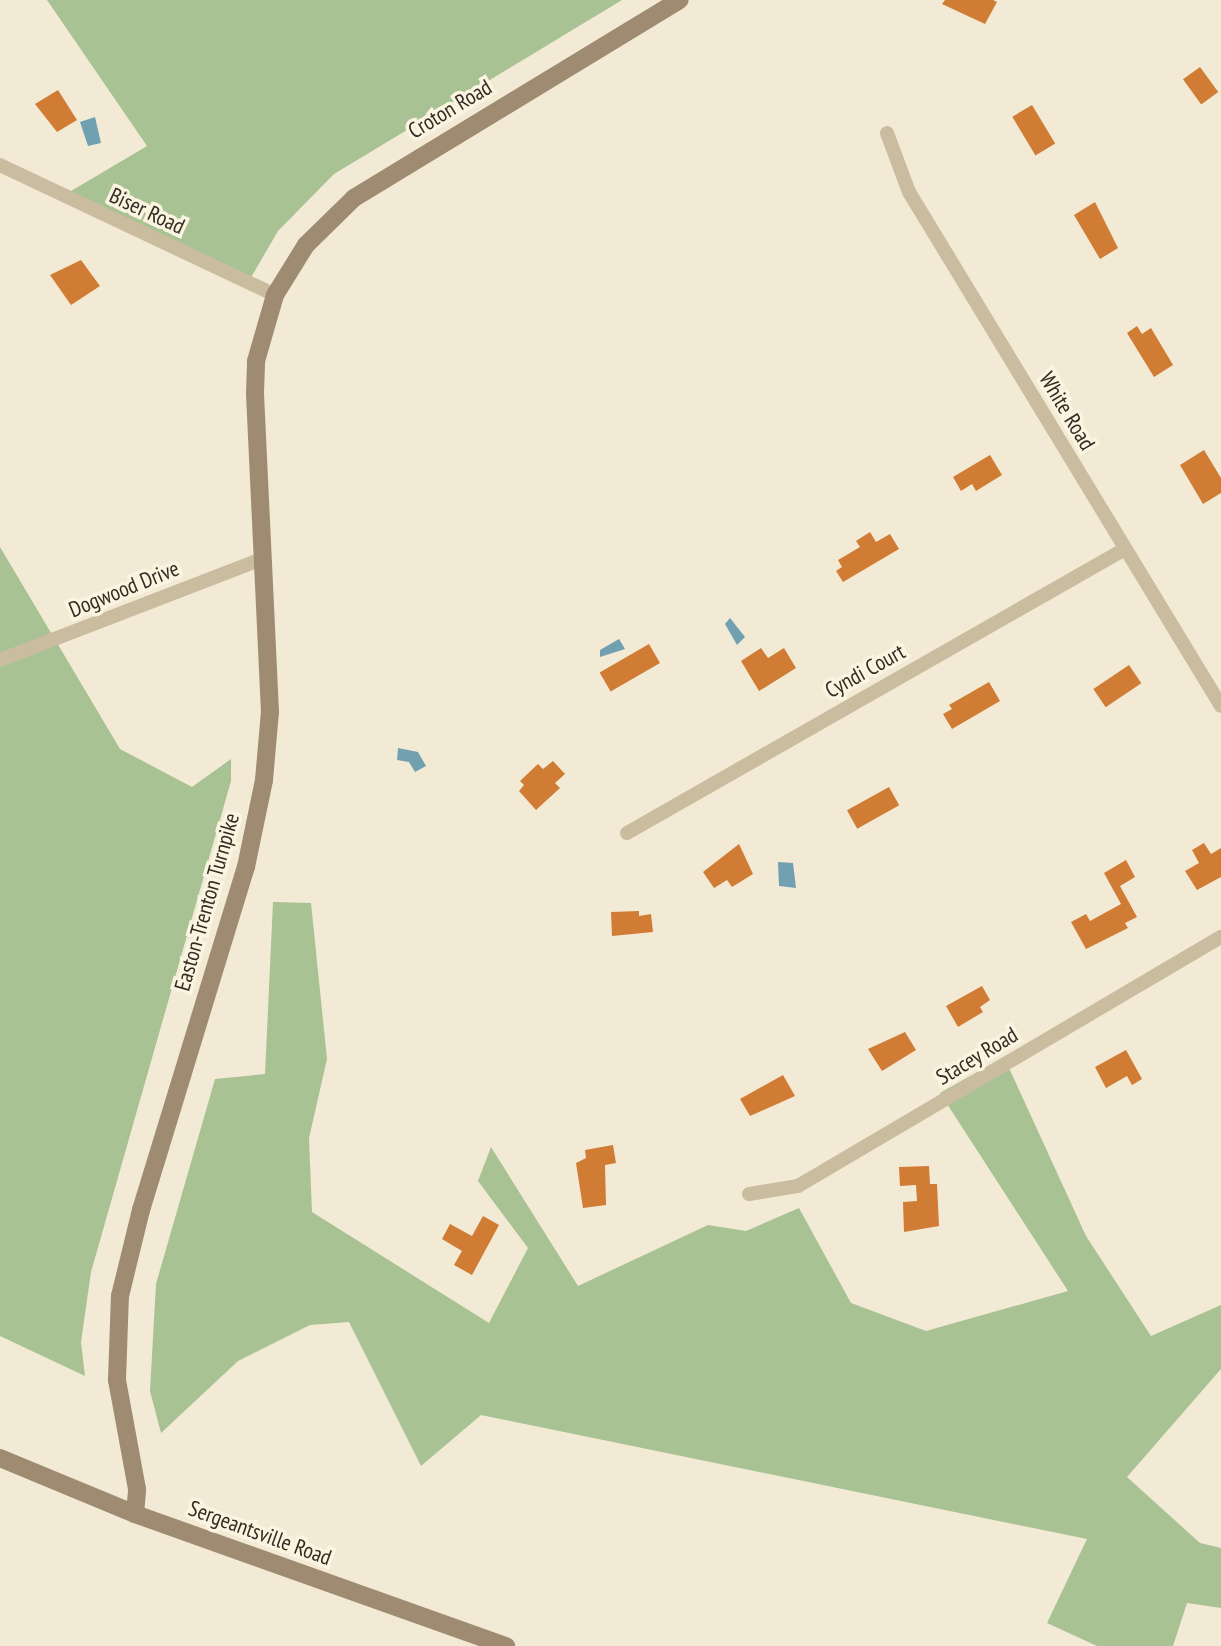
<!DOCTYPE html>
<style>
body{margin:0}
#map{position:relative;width:1221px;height:1646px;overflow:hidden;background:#f2ead4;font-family:"PT Sans Narrow",sans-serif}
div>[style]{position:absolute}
.green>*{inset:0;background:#a8c293}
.water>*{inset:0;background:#71a0b1}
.building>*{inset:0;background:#d07c34;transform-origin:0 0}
.minor>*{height:14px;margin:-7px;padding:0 7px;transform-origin:7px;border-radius:7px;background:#cabc9f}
.secondary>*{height:18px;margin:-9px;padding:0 9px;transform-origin:9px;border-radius:9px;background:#9e8b71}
span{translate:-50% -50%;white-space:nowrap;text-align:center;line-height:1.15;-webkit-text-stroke:7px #faf4e0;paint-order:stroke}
.street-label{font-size:22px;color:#332c23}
</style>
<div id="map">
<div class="green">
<div style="clip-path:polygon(47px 0,622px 0,334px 174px,278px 231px,246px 286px,61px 197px,147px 146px)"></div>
<div style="clip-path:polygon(0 547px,120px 749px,192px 787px,231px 759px,231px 781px,91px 1272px,81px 1342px,85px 1376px,0 1336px)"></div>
<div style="clip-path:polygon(273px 902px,311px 903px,327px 1059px,309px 1138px,312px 1212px,489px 1323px,528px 1248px,478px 1181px,491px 1147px,578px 1286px,708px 1225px,746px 1231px,799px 1208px,851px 1303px,926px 1331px,1068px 1291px,940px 1093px,1004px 1057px,1086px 1236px,1151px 1336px,1221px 1305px,1221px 1369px,1127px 1477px,1200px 1543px,1221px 1548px,1221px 1608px,1187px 1603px,1173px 1646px,1097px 1646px,1047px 1623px,1087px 1539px,481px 1415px,421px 1466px,349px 1322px,310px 1325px,238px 1361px,161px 1433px,150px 1391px,156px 1284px,215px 1079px,265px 1074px)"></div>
</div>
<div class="water">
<div style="clip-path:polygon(95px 117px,101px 143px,88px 146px,80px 122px)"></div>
<div style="clip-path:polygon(730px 618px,745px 637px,737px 645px,725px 624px)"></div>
<div style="clip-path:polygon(619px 639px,625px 649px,600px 657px,600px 650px)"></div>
<div style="clip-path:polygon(398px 748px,418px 752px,426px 766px,415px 772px,409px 762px,397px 760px)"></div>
<div style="clip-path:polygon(778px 862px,793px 863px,796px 888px,779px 886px)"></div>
</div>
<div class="building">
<div style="clip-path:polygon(945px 0,993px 0,997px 2px,985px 24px,942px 4px)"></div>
<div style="left:1200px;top:67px;width:31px;height:21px;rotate:54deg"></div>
<div style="clip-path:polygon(58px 90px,77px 120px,57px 132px,35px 104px)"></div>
<div style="left:1032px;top:105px;width:45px;height:23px;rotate:59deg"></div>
<div style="clip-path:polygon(1095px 202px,1118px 248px,1100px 259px,1074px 215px)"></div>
<div style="clip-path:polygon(81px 260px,100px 286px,71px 305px,50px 275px)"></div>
<div style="clip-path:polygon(1137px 326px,1142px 334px,1151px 328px,1173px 365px,1154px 377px,1127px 333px)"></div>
<div style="clip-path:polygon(1204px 450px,1221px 478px,1221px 493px,1203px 504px,1180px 465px)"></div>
<div style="clip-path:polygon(990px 455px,1002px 475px,976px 491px,972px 484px,961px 491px,953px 477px)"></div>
<div style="clip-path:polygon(870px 532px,876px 542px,890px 534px,899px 549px,843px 582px,836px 571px,842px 567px,838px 560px,860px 547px,856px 541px)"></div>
<div style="left:649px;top:644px;width:22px;height:57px;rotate:60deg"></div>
<div style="clip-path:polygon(761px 648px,768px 658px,784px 648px,796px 668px,759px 691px,741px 661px)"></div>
<div style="left:1129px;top:665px;width:22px;height:43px;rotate:56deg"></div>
<div style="clip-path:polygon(989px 682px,1000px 701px,952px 729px,943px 714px,952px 709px,949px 705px)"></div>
<div style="clip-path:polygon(553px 761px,565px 774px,555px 783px,560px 788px,536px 810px,519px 791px,524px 785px,520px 781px,538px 764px,543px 769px)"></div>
<div style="left:889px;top:787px;width:21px;height:48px;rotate:61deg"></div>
<div style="clip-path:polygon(1204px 843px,1211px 854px,1221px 848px,1221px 877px,1197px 890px,1185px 871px,1199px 863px,1192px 850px)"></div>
<div style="clip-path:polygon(739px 844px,753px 874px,732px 887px,727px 880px,714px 888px,703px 872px)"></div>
<div style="clip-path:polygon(1126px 860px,1135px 877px,1120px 886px,1137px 917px,1125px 923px,1128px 928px,1086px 949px,1071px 922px,1086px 914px,1090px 921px,1121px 904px,1104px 873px)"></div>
<div style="clip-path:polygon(639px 911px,639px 916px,651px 914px,653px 932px,612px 936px,611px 912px)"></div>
<div style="clip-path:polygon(982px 986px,990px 1000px,980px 1007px,983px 1012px,958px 1027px,946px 1006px)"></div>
<div style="clip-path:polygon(905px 1032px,916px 1050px,882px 1071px,868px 1049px)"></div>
<div style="clip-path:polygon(1126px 1050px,1142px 1079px,1132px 1085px,1127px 1076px,1106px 1088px,1095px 1067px)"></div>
<div style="clip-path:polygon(783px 1075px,795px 1096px,750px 1116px,740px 1099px)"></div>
<div style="clip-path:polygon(613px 1145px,616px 1163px,605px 1165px,606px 1205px,583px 1208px,576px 1163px,586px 1158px,585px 1150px)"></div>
<div style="clip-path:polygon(929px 1166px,930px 1184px,937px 1184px,939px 1226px,904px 1232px,903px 1202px,917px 1201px,916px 1185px,900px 1186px,899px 1167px)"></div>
<div style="clip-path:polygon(483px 1216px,499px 1225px,472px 1275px,454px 1265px,462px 1251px,442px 1239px,450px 1224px,472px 1236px)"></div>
</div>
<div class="minor">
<div style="left:887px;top:133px;width:63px;rotate:69.6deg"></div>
<div style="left:909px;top:192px;width:601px;rotate:58.74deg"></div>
<div style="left:0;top:165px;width:304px;rotate:25.3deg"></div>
<div style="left:0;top:660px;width:283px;rotate:-21.1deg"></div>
<div style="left:627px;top:833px;width:573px;rotate:-29.7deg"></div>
<div style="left:749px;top:1194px;width:50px;rotate:-9.3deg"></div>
<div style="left:798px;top:1186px;width:491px;rotate:-30.5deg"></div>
</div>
<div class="secondary">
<div style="left:0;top:1458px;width:146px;rotate:22.5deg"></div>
<div style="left:135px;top:1514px;width:394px;rotate:19.6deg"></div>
<div style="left:135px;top:1514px;width:25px;rotate:-85deg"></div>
<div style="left:137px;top:1489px;width:111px;rotate:-100.4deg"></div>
<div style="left:117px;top:1380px;width:84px;rotate:-88deg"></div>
<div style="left:120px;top:1296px;width:89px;rotate:-76.3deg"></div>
<div style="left:141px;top:1210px;width:359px;rotate:-73deg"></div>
<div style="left:246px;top:867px;width:89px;rotate:-78.3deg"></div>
<div style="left:264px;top:780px;width:68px;rotate:-85deg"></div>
<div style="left:270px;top:712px;width:319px;rotate:-92.7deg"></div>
<div style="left:255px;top:393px;width:32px;rotate:-88deg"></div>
<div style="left:256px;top:361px;width:69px;rotate:-73.9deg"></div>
<div style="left:275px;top:295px;width:59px;rotate:-58.2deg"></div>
<div style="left:306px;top:245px;width:67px;rotate:-44.4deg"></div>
<div style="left:354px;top:198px;width:381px;rotate:-31.3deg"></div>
</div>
<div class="street-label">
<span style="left:450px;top:109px;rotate:-31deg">Croton Road</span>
<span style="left:147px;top:211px;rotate:25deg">Biser Road</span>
<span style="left:1067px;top:411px;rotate:59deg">White Road</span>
<span style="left:124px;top:589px;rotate:-22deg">Dogwood Drive</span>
<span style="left:865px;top:671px;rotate:-29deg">Cyndi Court</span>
<span style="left:207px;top:902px;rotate:-74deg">Easton-Trenton Turnpike</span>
<span style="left:977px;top:1056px;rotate:-31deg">Stacey Road</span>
<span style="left:260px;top:1533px;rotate:20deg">Sergeantsville Road</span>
</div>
</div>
